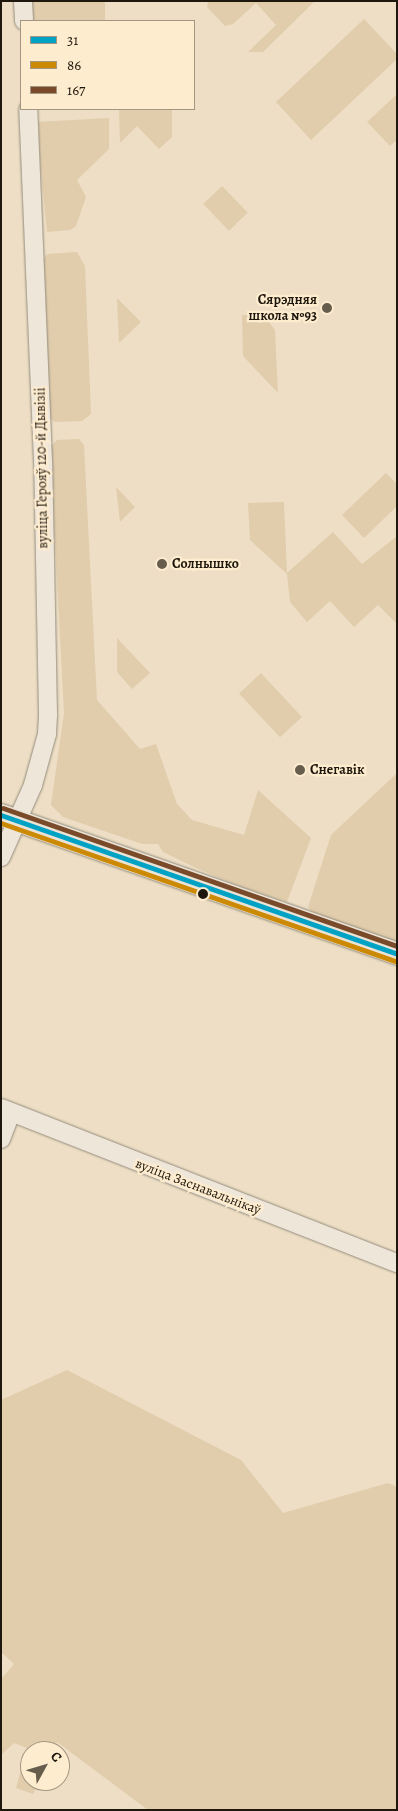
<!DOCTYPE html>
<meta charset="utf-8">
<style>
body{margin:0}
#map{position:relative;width:398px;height:1811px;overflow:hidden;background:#eddec5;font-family:Alegreya,serif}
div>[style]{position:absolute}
.green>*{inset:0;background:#e1cdac;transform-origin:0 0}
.roads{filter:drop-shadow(0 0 1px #948c7c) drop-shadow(0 0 1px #948c7c)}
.minor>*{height:18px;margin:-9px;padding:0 9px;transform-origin:9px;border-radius:9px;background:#efe6da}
.major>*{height:22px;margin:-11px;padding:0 11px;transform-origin:11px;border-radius:11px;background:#ebe3d5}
.bus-1>*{height:5px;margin:-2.5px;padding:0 2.5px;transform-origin:2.5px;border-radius:2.5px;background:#02a2c4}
.bus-2>*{height:5px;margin:-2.5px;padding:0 2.5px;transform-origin:2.5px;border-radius:2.5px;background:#cc8903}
.bus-3>*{height:5px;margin:-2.5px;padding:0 2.5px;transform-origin:2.5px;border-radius:2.5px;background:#7a4b2a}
.dots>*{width:14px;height:14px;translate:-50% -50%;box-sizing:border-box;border:2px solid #feeccf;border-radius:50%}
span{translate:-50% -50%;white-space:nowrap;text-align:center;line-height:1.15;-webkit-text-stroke:4.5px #feeccf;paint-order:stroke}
.poi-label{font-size:14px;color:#1e170d;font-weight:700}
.right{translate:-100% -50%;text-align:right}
.left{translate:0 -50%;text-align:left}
.street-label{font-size:14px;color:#1e170d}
.frame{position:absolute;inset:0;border:2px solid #1e170d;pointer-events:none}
.legend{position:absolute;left:20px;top:20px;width:175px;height:90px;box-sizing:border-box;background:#feeccf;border:1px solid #a49781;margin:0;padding:6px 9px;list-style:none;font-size:15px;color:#1e170d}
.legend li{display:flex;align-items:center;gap:10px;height:25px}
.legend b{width:25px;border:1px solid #a49781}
.north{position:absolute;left:20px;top:1741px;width:50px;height:50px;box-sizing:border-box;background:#feeccf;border:1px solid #a49781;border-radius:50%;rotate:51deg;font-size:14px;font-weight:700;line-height:20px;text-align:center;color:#1e170d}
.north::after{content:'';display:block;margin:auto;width:18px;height:22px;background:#665d4d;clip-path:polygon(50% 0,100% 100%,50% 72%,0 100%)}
</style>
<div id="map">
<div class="green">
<div style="left:32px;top:1px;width:73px;height:20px"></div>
<div style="clip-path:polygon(208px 1px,315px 1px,263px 52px,248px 52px,276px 25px,256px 3px,233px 24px,225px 26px,207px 7px)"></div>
<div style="clip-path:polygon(364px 19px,397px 54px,397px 59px,311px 140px,276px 102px)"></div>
<div style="clip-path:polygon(397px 94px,397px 140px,390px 146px,367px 122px)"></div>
<div style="clip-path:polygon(119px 109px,172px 109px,172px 137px,159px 149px,137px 126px,120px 143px)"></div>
<div style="clip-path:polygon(109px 118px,109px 149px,77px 180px,86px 197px,76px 226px,70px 230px,47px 232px,36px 122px)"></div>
<div style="left:222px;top:186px;width:37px;height:26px;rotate:46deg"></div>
<div style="clip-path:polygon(77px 252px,85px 266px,91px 414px,82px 421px,55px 422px,47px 416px,40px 261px,48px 254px)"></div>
<div style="clip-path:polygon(117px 298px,141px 322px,119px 343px)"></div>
<div style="clip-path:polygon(242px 315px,257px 315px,257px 321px,268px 321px,275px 330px,278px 393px,243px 356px)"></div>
<div style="clip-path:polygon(79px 439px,84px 445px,97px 700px,140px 749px,156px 744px,177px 804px,192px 820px,244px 835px,258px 790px,311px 838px,287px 902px,238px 886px,194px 867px,163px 852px,158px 844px,142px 844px,63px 817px,51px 805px,64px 713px,50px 448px,57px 440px)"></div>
<div style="clip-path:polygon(386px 473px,397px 484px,397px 506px,364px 538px,342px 515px)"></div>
<div style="clip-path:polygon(116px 487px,135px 507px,120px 522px)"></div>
<div style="clip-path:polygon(284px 502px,287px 573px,333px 532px,362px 564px,397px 536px,397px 624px,378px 605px,354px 627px,330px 601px,307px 622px,290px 602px,287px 574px,250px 540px,248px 503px)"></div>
<div style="clip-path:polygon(117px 638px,150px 673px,132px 689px,117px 672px)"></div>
<div style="left:261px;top:673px;width:60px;height:30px;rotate:47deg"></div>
<div style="clip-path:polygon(397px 773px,397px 941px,392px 944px,313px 914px,308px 907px,331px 835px)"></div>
<div style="clip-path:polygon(67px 1370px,241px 1460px,283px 1513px,388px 1483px,397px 1487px,397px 1810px,148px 1810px,57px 1742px,53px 1751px,30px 1751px,30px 1781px,39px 1781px,33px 1794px,16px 1788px,27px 1748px,14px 1743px,1px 1755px,1px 1679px,14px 1664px,1px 1652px,1px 1400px)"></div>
</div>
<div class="roads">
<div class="minor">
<div style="left:23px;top:1px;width:20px;rotate:87deg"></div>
<div style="left:1px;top:857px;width:79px;rotate:-66deg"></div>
<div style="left:33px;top:785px;width:53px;rotate:-74.6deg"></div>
<div style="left:47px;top:734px;width:19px;rotate:-87deg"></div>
<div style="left:48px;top:715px;width:254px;rotate:-91.1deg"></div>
<div style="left:43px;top:461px;width:352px;rotate:-92.4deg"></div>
<div style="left:1px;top:1108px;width:425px;rotate:21.4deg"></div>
<div style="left:1px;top:1139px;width:28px;rotate:-69deg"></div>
</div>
<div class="major">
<div style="left:1px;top:815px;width:420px;rotate:19.3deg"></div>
</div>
</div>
<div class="bus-1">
<div style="left:1px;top:815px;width:420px;rotate:19.3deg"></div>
</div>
<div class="bus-2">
<div style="left:1px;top:823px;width:417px;rotate:19.3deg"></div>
</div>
<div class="bus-3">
<div style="left:3px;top:808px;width:417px;rotate:19.3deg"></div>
</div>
<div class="dots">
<div style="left:327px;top:308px;background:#665d4d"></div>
<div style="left:162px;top:564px;background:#665d4d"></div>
<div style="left:300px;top:770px;background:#665d4d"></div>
<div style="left:203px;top:894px;background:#1e170d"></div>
</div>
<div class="poi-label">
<span class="right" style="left:317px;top:308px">Сярэдняя<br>школа №93</span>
<span class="left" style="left:172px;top:564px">Солнышко</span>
<span class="left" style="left:310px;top:770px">Снегавік</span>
</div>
<div class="street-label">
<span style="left:42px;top:468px;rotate:-91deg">вуліца Герояў 120-й Дывізіі</span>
<span style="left:198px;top:1187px;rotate:21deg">вуліца Заснавальнікаў</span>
</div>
<div class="frame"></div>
<ul class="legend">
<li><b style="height:6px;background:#02a2c4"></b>31</li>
<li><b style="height:6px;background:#cc8903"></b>86</li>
<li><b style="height:6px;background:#7a4b2a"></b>167</li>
</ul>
<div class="north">С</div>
</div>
